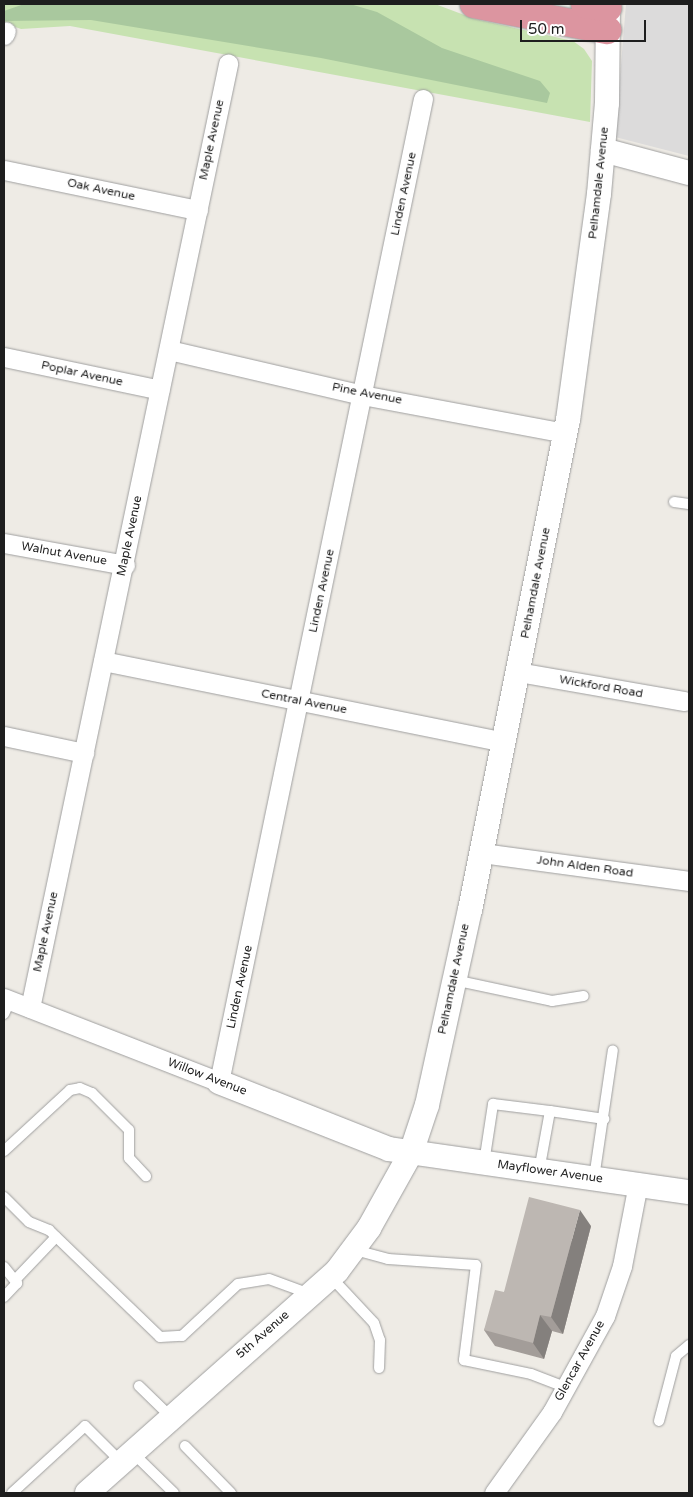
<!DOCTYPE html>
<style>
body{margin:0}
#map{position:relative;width:693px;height:1497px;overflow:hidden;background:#eeebe5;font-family:"Varela Round",sans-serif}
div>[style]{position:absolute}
.residential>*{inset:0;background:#dcdbdb}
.grass>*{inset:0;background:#c7e2b1}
.forest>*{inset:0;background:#a9c89e}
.roads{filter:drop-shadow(0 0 1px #9f9f9f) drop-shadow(0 0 1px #9f9f9f)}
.service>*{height:10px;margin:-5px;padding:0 5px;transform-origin:5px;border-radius:5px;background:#fff}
.minor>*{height:19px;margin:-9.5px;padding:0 9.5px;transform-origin:9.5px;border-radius:9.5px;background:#fff}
.tertiary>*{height:24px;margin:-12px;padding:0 12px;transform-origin:12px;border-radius:12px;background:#fff}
.motorway>*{height:28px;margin:-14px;padding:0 14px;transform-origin:14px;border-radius:14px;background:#dc95a0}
.wall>*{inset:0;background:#a39d99}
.shaded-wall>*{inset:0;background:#84807d}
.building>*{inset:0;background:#bdb7b2}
span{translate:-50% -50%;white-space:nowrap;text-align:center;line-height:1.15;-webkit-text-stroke:4px #fff;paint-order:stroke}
.street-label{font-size:12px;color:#1e1e1e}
.frame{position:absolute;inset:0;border:5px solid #1e1e1e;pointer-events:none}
.scale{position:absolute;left:520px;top:20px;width:126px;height:22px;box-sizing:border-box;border:2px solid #1e1e1e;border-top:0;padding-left:6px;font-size:15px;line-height:18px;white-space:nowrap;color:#1e1e1e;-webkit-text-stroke:4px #fff;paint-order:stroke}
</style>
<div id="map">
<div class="residential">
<div style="clip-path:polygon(626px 4px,689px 4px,689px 156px,615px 137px)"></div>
</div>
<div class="grass">
<div style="clip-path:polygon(4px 4px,435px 4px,475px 19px,573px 41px,584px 49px,592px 61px,590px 122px,70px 26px,21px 29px,4px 23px)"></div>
</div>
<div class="forest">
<div style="clip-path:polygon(24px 4px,350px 4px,377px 12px,442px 48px,540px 81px,550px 93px,547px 103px,321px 58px,91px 20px,4px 21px,4px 11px)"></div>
</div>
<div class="roads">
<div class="service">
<div style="left:674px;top:502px;width:15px;rotate:8deg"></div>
<div style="left:454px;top:980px;width:100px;rotate:12.1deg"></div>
<div style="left:552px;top:1001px;width:32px;rotate:-9deg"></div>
<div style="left:4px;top:1014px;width:14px;rotate:-65deg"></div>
<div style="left:4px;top:1151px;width:90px;rotate:-42.7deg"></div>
<div style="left:70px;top:1090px;width:10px;rotate:-11deg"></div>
<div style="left:80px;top:1088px;width:13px;rotate:23deg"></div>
<div style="left:92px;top:1093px;width:52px;rotate:45deg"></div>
<div style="left:129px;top:1130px;width:28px;rotate:90deg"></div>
<div style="left:129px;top:1158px;width:25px;rotate:47deg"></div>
<div style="left:484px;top:1163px;width:60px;rotate:-81.3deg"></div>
<div style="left:493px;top:1104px;width:57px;rotate:7deg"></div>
<div style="left:539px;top:1171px;width:61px;rotate:-79.6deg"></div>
<div style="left:550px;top:1111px;width:55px;rotate:8.4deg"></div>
<div style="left:594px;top:1178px;width:129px;rotate:-81.6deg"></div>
<div style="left:4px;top:1197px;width:35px;rotate:45deg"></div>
<div style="left:29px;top:1222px;width:22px;rotate:22deg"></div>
<div style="left:49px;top:1230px;width:154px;rotate:43.9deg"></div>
<div style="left:160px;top:1337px;width:22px;rotate:-3deg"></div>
<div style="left:182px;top:1336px;width:76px;rotate:-42.9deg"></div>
<div style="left:238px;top:1284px;width:31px;rotate:-9deg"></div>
<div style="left:269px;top:1279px;width:44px;rotate:20.1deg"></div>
<div style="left:355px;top:1250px;width:34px;rotate:15deg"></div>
<div style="left:388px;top:1259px;width:88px;rotate:3.9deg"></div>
<div style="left:476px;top:1265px;width:96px;rotate:97.2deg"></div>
<div style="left:464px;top:1360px;width:68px;rotate:11.8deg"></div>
<div style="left:531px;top:1374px;width:39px;rotate:21deg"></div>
<div style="left:4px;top:1267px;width:21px;rotate:51deg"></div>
<div style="left:17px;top:1283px;width:19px;rotate:133deg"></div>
<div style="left:330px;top:1276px;width:64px;rotate:46.9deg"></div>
<div style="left:374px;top:1323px;width:18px;rotate:71deg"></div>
<div style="left:380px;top:1340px;width:28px;rotate:92deg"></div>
<div style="left:16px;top:1279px;width:58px;rotate:-46.4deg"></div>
<div style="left:139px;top:1386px;width:45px;rotate:44.1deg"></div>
<div style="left:659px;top:1421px;width:67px;rotate:-75.3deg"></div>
<div style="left:676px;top:1356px;width:17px;rotate:-40deg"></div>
<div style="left:185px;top:1446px;width:66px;rotate:45.6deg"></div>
<div style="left:133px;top:1453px;width:57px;rotate:44.3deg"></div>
<div style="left:12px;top:1493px;width:99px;rotate:-42.5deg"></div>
<div style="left:85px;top:1426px;width:51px;rotate:45deg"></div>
</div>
<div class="minor">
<div style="left:4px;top:35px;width:4px;rotate:-63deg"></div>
<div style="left:4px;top:170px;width:198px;rotate:11.7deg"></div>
<div style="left:169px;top:350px;width:198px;rotate:13.1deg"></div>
<div style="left:362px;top:395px;width:208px;rotate:10.6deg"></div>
<div style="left:4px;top:357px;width:159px;rotate:11.9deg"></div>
<div style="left:4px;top:543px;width:123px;rotate:10.3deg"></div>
<div style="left:103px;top:661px;width:409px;rotate:11.4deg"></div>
<div style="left:518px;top:672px;width:169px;rotate:9.9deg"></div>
<div style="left:4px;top:736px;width:82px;rotate:12deg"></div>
<div style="left:482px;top:853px;width:209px;rotate:7.7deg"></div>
<div style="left:4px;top:998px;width:231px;rotate:21.3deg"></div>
<div style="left:219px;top:1082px;width:1004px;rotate:-78.28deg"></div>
<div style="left:30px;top:1008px;width:965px;rotate:-78.15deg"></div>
<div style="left:494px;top:1493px;width:100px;rotate:-54.4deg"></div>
<div style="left:552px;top:1412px;width:110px;rotate:-61.1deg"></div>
<div style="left:605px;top:1316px;width:53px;rotate:-71.2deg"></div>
<div style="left:622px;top:1266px;width:84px;rotate:-79deg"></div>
</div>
<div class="tertiary">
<div style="left:603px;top:150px;width:89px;rotate:15deg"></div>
<div style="left:219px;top:1082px;width:183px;rotate:21.5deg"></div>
<div style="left:389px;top:1149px;width:303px;rotate:8.2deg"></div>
<div style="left:87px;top:1493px;width:334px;rotate:-41.6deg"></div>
<div style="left:337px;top:1271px;width:54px;rotate:-53.3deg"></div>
<div style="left:369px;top:1228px;width:86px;rotate:-60.8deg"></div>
<div style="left:411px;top:1153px;width:51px;rotate:-71.6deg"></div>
<div style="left:427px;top:1105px;width:200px;rotate:-77.6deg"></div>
<div style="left:470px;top:910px;width:500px;rotate:-78.7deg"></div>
<div style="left:568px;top:420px;width:228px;rotate:-82.2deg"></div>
<div style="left:599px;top:194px;width:91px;rotate:-85deg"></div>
<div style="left:607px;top:103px;width:93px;rotate:-89.4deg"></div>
</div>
<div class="motorway">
<div style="left:474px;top:4px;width:136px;rotate:11.1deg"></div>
<div style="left:585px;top:4px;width:23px;rotate:10deg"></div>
</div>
</div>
<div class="wall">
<div style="clip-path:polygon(591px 1226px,563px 1334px,552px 1331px,544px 1359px,495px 1346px,484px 1330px,504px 1292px)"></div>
</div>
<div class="shaded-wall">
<div style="clip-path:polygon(580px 1210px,591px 1226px,563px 1334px,551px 1317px)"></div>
<div style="clip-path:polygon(540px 1315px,552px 1331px,544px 1359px,533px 1343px)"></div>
</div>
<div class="building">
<div style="clip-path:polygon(529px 1197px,580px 1210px,551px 1317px,540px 1315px,533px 1343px,484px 1330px,495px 1290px,504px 1292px)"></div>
</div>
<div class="street-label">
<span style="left:212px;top:140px;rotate:-78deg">Maple Avenue</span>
<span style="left:599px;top:183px;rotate:-84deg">Pelhamdale Avenue</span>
<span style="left:101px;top:190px;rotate:12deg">Oak Avenue</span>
<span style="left:404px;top:194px;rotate:-78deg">Linden Avenue</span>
<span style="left:82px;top:374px;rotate:12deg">Poplar Avenue</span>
<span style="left:367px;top:394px;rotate:11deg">Pine Avenue</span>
<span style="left:130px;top:536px;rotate:-78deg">Maple Avenue</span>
<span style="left:64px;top:554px;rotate:10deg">Walnut Avenue</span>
<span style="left:536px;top:583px;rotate:-79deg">Pelhamdale Avenue</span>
<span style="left:322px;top:591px;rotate:-78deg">Linden Avenue</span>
<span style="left:601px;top:687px;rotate:10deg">Wickford Road</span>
<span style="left:304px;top:702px;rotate:11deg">Central Avenue</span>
<span style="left:585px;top:867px;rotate:8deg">John Alden Road</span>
<span style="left:46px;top:932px;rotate:-78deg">Maple Avenue</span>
<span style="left:454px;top:979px;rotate:-78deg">Pelhamdale Avenue</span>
<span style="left:240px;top:987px;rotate:-78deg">Linden Avenue</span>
<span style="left:207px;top:1077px;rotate:21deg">Willow Avenue</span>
<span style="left:550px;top:1172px;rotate:8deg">Mayflower Avenue</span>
<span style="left:263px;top:1335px;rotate:-41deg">5th Avenue</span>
<span style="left:580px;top:1361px;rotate:-61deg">Glencar Avenue</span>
</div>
<div class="frame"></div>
<div class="scale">50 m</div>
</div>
